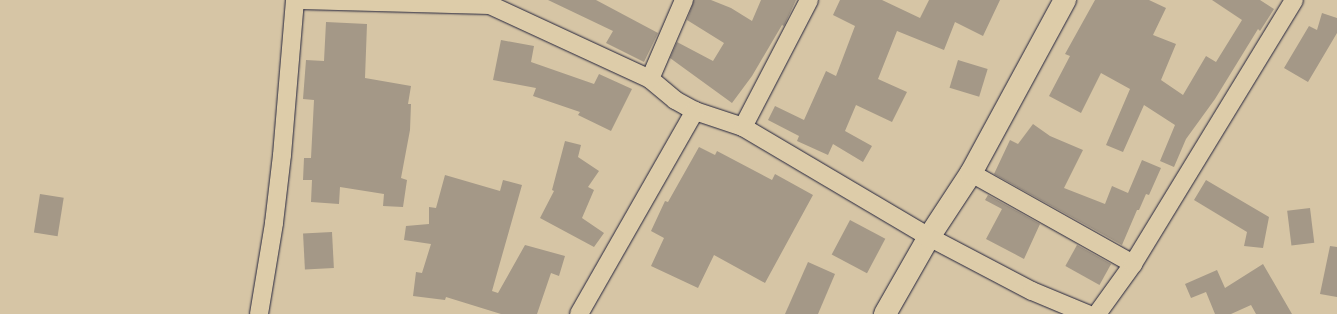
<!DOCTYPE html>
<style>
body{margin:0}
#map{position:relative;width:1337px;height:314px;overflow:hidden;background:#d6c5a5;font-family:Pangolin,sans-serif}
div>[style]{position:absolute}
.building>*{inset:0;background:#a49887;transform-origin:0 0}
.roads{filter:drop-shadow(0 0 1px #22223b) drop-shadow(0 0 1px #22223b)}
.street>*{height:18px;margin:-9px;padding:0 9px;transform-origin:9px;border-radius:9px;background:#ddcca9}
.secondary>*{height:22px;margin:-11px;padding:0 11px;transform-origin:11px;border-radius:11px;background:#ddcca9}
span{translate:-50% -50%;white-space:nowrap;text-align:center;line-height:1.15;-webkit-text-stroke:3px #ddcca9;paint-order:stroke}
</style>
<div id="map">
<div class="building">
<div style="clip-path:polygon(548px 0,596px 0,658px 33px,644px 62px,606px 43px,613px 31px)"></div>
<div style="clip-path:polygon(694px 0,711px 0,731px 8px,752px 21px,761px 0,796px 0,784px 26px,782px 25px,752px 76px,732px 103px,670px 58px,677px 42px,713px 61px,724px 43px,687px 20px)"></div>
<div style="clip-path:polygon(840px 0,882px 0,920px 18px,929px 0,1000px 0,983px 36px,955px 22px,944px 50px,897px 31px,878px 79px,907px 92px,892px 122px,856px 105px,845px 131px,872px 146px,863px 162px,833px 144px,828px 155px,797px 141px,799px 136px,768px 120px,775px 106px,804px 120px,826px 71px,836px 76px,855px 26px,833px 15px)"></div>
<div style="clip-path:polygon(1095px 0,1149px 0,1166px 8px,1153px 35px,1176px 44px,1161px 80px,1183px 95px,1206px 56px,1216px 62px,1242px 20px,1212px 0,1260px 0,1274px 9px,1260px 31px,1258px 29px,1215px 99px,1186px 139px,1174px 167px,1160px 161px,1175px 125px,1144px 105px,1123px 152px,1106px 145px,1130px 89px,1101px 73px,1081px 113px,1049px 96px,1070px 56px,1065px 54px)"></div>
<div style="clip-path:polygon(1322px 13px,1337px 18px,1337px 33px,1308px 82px,1284px 68px,1309px 26px,1317px 30px)"></div>
<div style="clip-path:polygon(326px 22px,367px 24px,365px 78px,411px 86px,408px 104px,411px 104px,410px 130px,401px 178px,407px 180px,403px 207px,383px 206px,384px 194px,340px 187px,339px 204px,311px 202px,312px 180px,303px 180px,304px 158px,311px 158px,314px 100px,303px 99px,306px 60px,324px 61px)"></div>
<div style="clip-path:polygon(501px 40px,534px 46px,531px 62px,594px 84px,599px 74px,632px 89px,611px 131px,578px 115px,580px 112px,533px 96px,536px 88px,493px 80px)"></div>
<div style="left:958px;top:60px;width:31px;height:29px;rotate:17deg"></div>
<div style="clip-path:polygon(1033px 124px,1050px 136px,1083px 150px,1064px 188px,1105px 204px,1112px 186px,1128px 193px,1142px 160px,1161px 168px,1149px 195px,1146px 194px,1139px 210px,1137px 210px,1122px 245px,994px 174px,1010px 140px,1018px 144px)"></div>
<div style="clip-path:polygon(565px 141px,581px 145px,578px 157px,599px 171px,588px 187px,594px 190px,582px 218px,604px 233px,594px 247px,540px 218px,554px 191px,552px 190px)"></div>
<div style="clip-path:polygon(699px 147px,715px 155px,717px 151px,772px 180px,775px 174px,813px 195px,765px 283px,714px 255px,698px 288px,651px 266px,664px 238px,651px 231px,665px 201px,668px 202px)"></div>
<div style="clip-path:polygon(445px 175px,500px 191px,503px 180px,522px 185px,492px 291px,498px 293px,525px 245px,565px 256px,559px 276px,551px 273px,537px 314px,501px 314px,446px 297px,445px 300px,413px 296px,416px 272px,422px 273px,431px 244px,404px 240px,406px 226px,429px 224px,429px 207px,436px 208px)"></div>
<div style="clip-path:polygon(1206px 180px,1269px 217px,1263px 248px,1244px 246px,1247px 232px,1194px 200px)"></div>
<div style="left:40px;top:194px;width:24px;height:39px;rotate:9deg"></div>
<div style="clip-path:polygon(988px 195px,1040px 224px,1024px 259px,986px 239px,1002px 209px,985px 200px)"></div>
<div style="left:1310px;top:208px;width:35px;height:23px;rotate:83deg"></div>
<div style="left:850px;top:220px;width:40px;height:39px;rotate:28deg"></div>
<div style="left:332px;top:232px;width:36px;height:29px;rotate:87deg"></div>
<div style="left:1077px;top:245px;width:39px;height:24px;rotate:29deg"></div>
<div style="clip-path:polygon(1330px 246px,1337px 247px,1337px 297px,1320px 294px)"></div>
<div style="clip-path:polygon(808px 262px,835px 274px,818px 314px,785px 314px)"></div>
<div style="clip-path:polygon(1263px 264px,1292px 314px,1256px 314px,1251px 305px,1231px 314px,1215px 314px,1206px 292px,1191px 298px,1185px 284px,1217px 270px,1225px 288px)"></div>
</div>
<div class="roads">
<div class="street">
<div style="left:300px;top:0;width:190px;rotate:1.5deg"></div>
<div style="left:490px;top:5px;width:176px;rotate:24.8deg"></div>
<div style="left:650px;top:79px;width:33px;rotate:40deg"></div>
<div style="left:675px;top:100px;width:23px;rotate:29deg"></div>
<div style="left:695px;top:111px;width:51px;rotate:18.4deg"></div>
<div style="left:743px;top:127px;width:216px;rotate:30.6deg"></div>
<div style="left:929px;top:237px;width:116px;rotate:27.7deg"></div>
<div style="left:1032px;top:291px;width:60px;rotate:22.7deg"></div>
<div style="left:650px;top:79px;width:86px;rotate:-66.7deg"></div>
<div style="left:743px;top:127px;width:143px;rotate:-62.5deg"></div>
<div style="left:971px;top:173px;width:186px;rotate:29.3deg"></div>
<div style="left:259px;top:314px;width:92px;rotate:-80.6deg"></div>
<div style="left:274px;top:223px;width:68px;rotate:-83.3deg"></div>
<div style="left:282px;top:155px;width:156px;rotate:-85.2deg"></div>
<div style="left:579px;top:314px;width:234px;rotate:-60.3deg"></div>
<div style="left:1097px;top:314px;width:62px;rotate:-54.2deg"></div>
<div style="left:1133px;top:264px;width:309px;rotate:-58.6deg"></div>
</div>
<div class="secondary">
<div style="left:885px;top:314px;width:89px;rotate:-60.3deg"></div>
<div style="left:929px;top:237px;width:77px;rotate:-56.7deg"></div>
<div style="left:971px;top:173px;width:197px;rotate:-61.5deg"></div>
</div>
</div>
</div>
